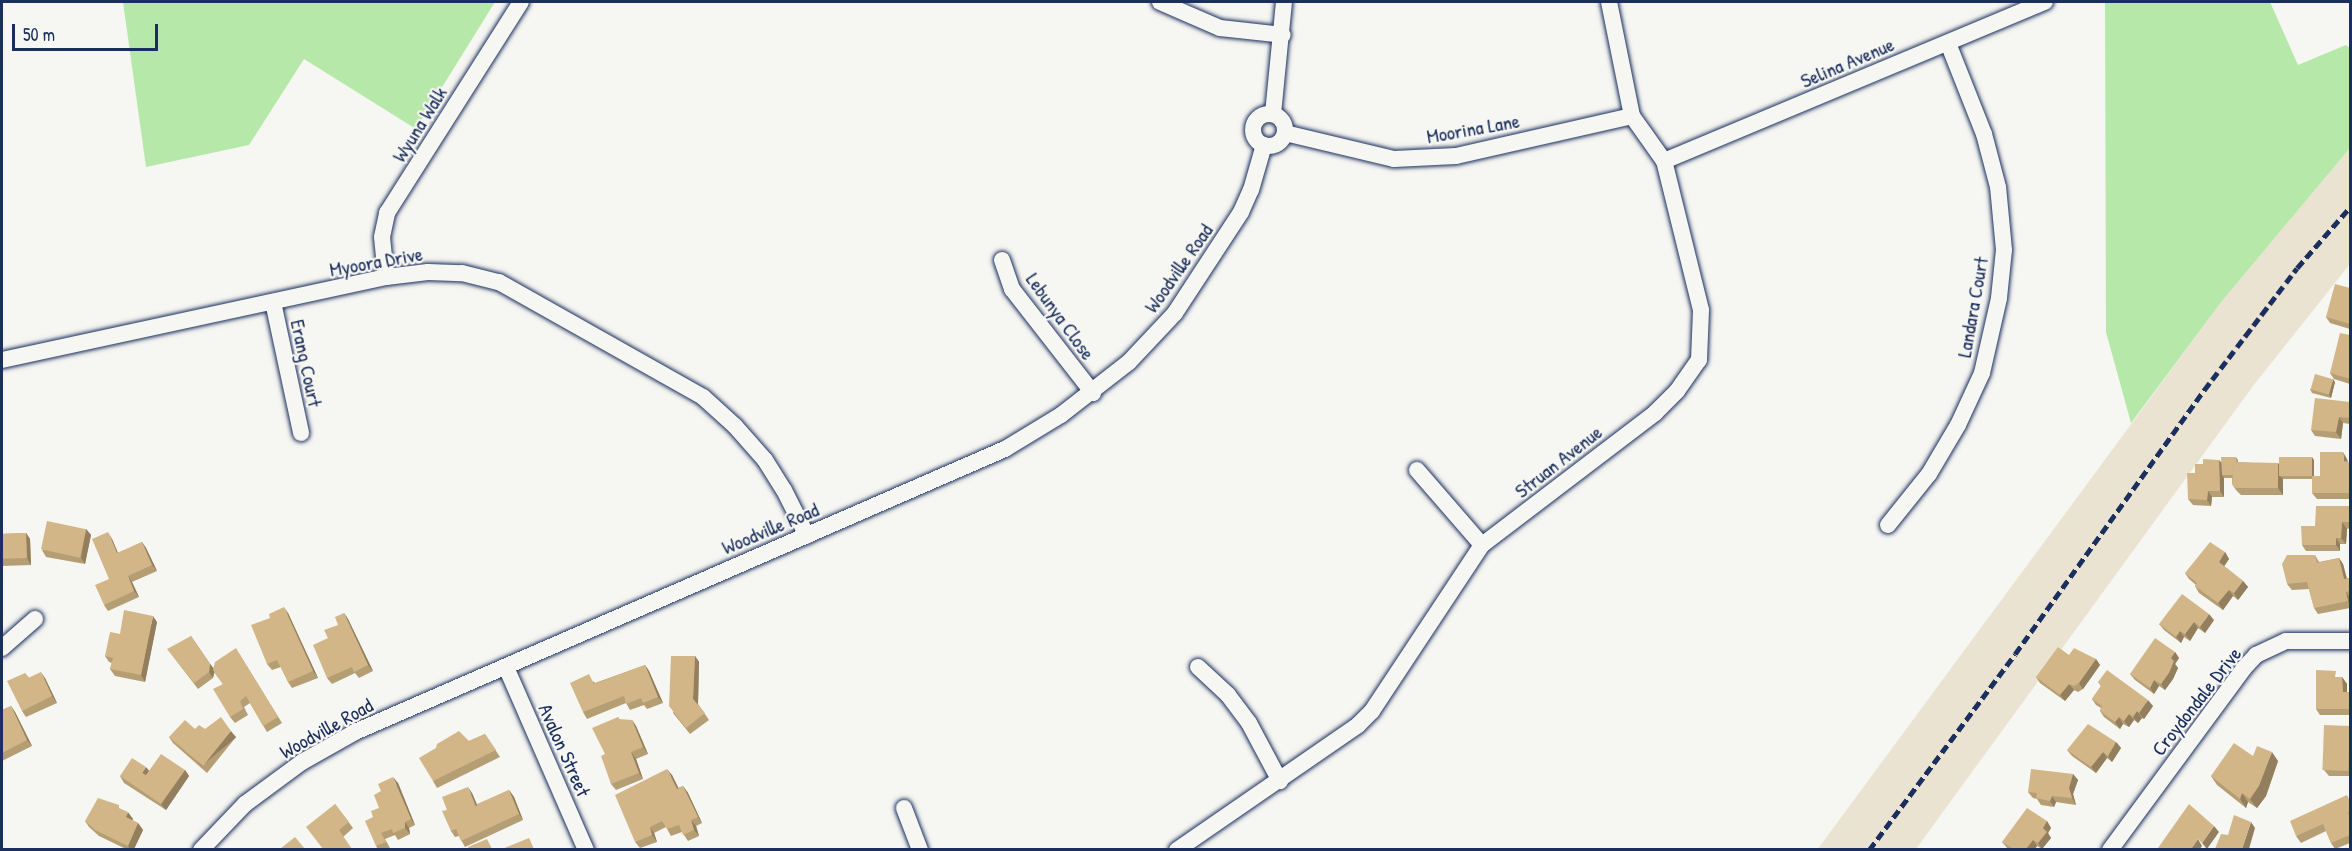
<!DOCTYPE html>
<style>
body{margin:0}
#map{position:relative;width:2352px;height:851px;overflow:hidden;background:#f6f6f2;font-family:"Patrick Hand",sans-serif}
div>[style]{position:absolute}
.built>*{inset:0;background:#ebe3d2}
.green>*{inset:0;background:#b5e8a9}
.roads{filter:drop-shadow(0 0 2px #1b2f5e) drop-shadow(0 0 2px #1b2f5e)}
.street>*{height:16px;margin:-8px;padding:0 8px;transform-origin:8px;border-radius:8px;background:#f6f6f2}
.street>.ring{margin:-8px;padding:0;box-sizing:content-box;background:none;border:16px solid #f6f6f2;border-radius:50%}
.rail>*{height:4.5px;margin-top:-2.25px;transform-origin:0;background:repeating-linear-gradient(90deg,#1b2f5e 0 9px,transparent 0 13.5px)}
.wall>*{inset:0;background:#b59d74}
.shaded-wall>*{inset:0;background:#937f5e;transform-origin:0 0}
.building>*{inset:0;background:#d2b687;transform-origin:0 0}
span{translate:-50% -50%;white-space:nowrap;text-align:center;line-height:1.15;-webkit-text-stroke:4.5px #f6f6f2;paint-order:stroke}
.street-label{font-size:20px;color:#1b2f5e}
.frame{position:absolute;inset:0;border:3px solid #1b2f5e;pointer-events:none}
.scale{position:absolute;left:12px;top:24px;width:146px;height:27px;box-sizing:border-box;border:3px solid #1b2f5e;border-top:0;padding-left:8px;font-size:18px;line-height:21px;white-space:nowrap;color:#1b2f5e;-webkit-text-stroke:4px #f6f6f2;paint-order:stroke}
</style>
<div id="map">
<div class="built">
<div style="clip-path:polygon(2350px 148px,2350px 264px,2253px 386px,1916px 849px,1817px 850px,2222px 301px)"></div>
</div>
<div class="green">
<div style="clip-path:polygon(123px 2px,495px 2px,416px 129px,304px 59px,249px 145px,146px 167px)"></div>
<div style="clip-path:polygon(2105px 2px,2270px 2px,2298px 65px,2346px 45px,2350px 48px,2350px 148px,2222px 301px,2131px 423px,2106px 332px)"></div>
</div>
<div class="roads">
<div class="street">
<div style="left:1160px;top:2px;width:65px;rotate:23.4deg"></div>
<div style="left:1220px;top:28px;width:63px;rotate:6.3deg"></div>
<div class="ring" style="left:1253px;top:114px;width:16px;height:16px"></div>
<div style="left:1273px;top:114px;width:113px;rotate:-84.4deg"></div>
<div style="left:1285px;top:133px;width:112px;rotate:13.4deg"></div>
<div style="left:1394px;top:159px;width:62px;rotate:-2.8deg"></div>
<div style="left:1456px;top:156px;width:180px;rotate:-12.8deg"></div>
<div style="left:1664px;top:161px;width:413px;rotate:-22.7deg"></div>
<div style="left:1002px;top:260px;width:31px;rotate:71deg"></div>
<div style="left:1012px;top:289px;width:132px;rotate:52.1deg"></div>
<div style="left:386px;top:277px;width:40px;rotate:-95.7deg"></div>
<div style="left:382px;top:237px;width:25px;rotate:-78deg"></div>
<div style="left:387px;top:213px;width:250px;rotate:-57.6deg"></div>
<div style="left:273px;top:302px;width:134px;rotate:77.9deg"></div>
<div style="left:2px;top:360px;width:393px;rotate:-12.2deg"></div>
<div style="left:386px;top:277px;width:42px;rotate:-6.8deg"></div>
<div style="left:428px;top:272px;width:34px;rotate:2deg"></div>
<div style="left:462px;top:273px;width:38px;rotate:14deg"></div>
<div style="left:499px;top:282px;width:234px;rotate:29.4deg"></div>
<div style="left:703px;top:397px;width:43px;rotate:42.2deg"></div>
<div style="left:735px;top:426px;width:45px;rotate:48.6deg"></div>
<div style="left:765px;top:460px;width:36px;rotate:58deg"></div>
<div style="left:784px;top:490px;width:51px;rotate:63.4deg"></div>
<div style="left:1417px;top:470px;width:99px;rotate:49.1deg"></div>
<div style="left:1888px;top:525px;width:65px;rotate:-51.2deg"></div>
<div style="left:1929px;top:474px;width:57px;rotate:-59.4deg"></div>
<div style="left:1958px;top:425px;width:57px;rotate:-65.2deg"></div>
<div style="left:1982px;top:373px;width:77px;rotate:-77.2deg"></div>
<div style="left:1999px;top:298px;width:48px;rotate:-84.1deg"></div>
<div style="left:2004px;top:250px;width:63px;rotate:-95.4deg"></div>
<div style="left:1998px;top:187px;width:55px;rotate:-104.8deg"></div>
<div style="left:1984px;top:134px;width:98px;rotate:-111.6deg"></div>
<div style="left:2px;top:648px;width:44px;rotate:-41.3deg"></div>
<div style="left:506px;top:667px;width:200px;rotate:66.4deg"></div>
<div style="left:1198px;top:667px;width:41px;rotate:43deg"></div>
<div style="left:1228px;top:695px;width:35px;rotate:53deg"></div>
<div style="left:1249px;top:723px;width:66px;rotate:61.9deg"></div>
<div style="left:904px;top:808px;width:45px;rotate:69.1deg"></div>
<div style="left:201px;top:850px;width:64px;rotate:-46.3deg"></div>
<div style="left:245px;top:804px;width:71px;rotate:-36.4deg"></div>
<div style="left:302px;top:762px;width:61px;rotate:-29.5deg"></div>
<div style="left:355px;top:732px;width:709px;rotate:-23.53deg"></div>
<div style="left:1005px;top:449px;width:66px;rotate:-31.3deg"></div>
<div style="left:1061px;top:415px;width:86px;rotate:-37.9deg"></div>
<div style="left:1129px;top:362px;width:67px;rotate:-46.8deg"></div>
<div style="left:1175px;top:313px;width:121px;rotate:-56.8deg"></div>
<div style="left:1241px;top:212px;width:24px;rotate:-66deg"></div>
<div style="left:1251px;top:190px;width:47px;rotate:-73.9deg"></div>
<div style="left:1177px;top:850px;width:220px;rotate:-34.6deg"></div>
<div style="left:1358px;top:725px;width:20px;rotate:-45deg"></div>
<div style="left:1372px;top:711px;width:199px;rotate:-56.5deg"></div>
<div style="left:1482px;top:545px;width:218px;rotate:-37.3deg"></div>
<div style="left:1655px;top:413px;width:31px;rotate:-45deg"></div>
<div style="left:1677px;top:391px;width:38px;rotate:-55deg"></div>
<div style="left:1699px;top:360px;width:50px;rotate:-87.7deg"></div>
<div style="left:1701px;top:310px;width:154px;rotate:-103.9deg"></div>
<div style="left:1664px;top:161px;width:55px;rotate:-125.4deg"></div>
<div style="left:1632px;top:116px;width:116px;rotate:-101.4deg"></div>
<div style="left:2110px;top:850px;width:226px;rotate:-53.6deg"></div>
<div style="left:2244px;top:668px;width:18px;rotate:-47deg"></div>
<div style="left:2256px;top:655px;width:33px;rotate:-25deg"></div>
<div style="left:2286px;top:641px;width:64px"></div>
</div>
</div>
<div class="rail">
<div style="left:1869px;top:850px;width:244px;rotate:-53.3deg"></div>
<div style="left:2015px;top:654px;width:325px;rotate:-54.4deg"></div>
<div style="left:2204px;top:390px;width:153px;rotate:-52.7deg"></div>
<div style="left:2297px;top:268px;width:81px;rotate:-49deg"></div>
</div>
<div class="wall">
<div style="clip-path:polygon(2350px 288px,2350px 329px,2330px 323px,2326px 317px)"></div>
<div style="clip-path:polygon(2350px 335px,2350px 384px,2334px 379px,2330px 373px)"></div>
<div style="clip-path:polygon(2335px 382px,2331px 398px,2312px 393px,2310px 389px)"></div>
<div style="clip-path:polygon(2350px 402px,2350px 424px,2343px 423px,2341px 439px,2315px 436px,2311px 430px)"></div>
<div style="clip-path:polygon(2236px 457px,2238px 460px,2238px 462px,2280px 465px,2314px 460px,2314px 476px,2320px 476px,2347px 459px,2348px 462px,2350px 463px,2350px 499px,2317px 499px,2312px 493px,2312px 479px,2283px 479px,2283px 495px,2241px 495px,2236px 490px,2232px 484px,2232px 478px,2224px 478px,2224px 497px,2212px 497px,2211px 506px,2193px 505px,2188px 499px,2195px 473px,2203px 464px,2219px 460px,2221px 462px)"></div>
<div style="clip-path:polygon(2350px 506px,2350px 528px,2347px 529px,2346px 544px,2340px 544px,2340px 551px,2306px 551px,2302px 545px,2315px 526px)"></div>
<div style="clip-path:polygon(86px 529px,91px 535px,85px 564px,46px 557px,42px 550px)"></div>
<div style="clip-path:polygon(26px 533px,30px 539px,31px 565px,2px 566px,2px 534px)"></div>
<div style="clip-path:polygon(112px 539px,118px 553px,142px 542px,146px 548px,157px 571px,132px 582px,139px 597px,108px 611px,104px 605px,109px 579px)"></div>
<div style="clip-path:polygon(2225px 552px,2229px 559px,2224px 566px,2243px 581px,2248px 587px,2238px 600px,2233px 596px,2223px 610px,2199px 593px,2195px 586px,2196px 585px,2189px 579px,2185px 573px)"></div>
<div style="clip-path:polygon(2315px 555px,2319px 562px,2339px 558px,2343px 564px,2347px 578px,2349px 578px,2350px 580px,2350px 608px,2318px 614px,2314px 608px,2309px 589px,2292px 590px,2287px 584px)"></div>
<div style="clip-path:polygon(288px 613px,318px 678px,292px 688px,288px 682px,281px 667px,272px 670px,267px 664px)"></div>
<div style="clip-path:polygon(344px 613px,348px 619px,373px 671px,359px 678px,355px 673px,332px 684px,327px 678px,338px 625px)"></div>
<div style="clip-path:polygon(2214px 620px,2205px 633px,2198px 628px,2190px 641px,2184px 637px,2181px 643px,2164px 630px,2159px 624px)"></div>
<div style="clip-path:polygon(157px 622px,145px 682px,115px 676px,110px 669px,112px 663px,109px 662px,105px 656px,120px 634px)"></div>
<div style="clip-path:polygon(191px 636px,213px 668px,240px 655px,282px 723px,267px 732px,250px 703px,244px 707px,248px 715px,235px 723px,230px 717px,223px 684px,214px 672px,213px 678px,198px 689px,172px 655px)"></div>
<div style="clip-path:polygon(2175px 652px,2179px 658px,2175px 664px,2178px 668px,2173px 679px,2165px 690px,2159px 686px,2154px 694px,2135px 680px,2130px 674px)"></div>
<div style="clip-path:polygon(2069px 655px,2096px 659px,2100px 665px,2083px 689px,2078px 692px,2074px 690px,2065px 701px,2040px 683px,2036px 677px)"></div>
<div style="clip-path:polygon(695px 656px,699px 662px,698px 704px,709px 720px,690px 734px,673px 713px)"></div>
<div style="clip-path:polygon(645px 665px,649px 671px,663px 703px,647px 709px,644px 705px,630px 710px,626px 703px,587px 719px,583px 712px,593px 681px,595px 683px)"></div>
<div style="clip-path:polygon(25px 673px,29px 678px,45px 678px,57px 703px,26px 717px,22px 711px)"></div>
<div style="clip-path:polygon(2340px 677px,2342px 677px,2347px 684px,2347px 692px,2350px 693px,2350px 715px,2320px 715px,2316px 709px)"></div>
<div style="clip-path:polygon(2098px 682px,2153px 706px,2144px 719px,2142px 718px,2138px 723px,2134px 720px,2129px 727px,2123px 724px,2120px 729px,2104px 717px,2100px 711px,2101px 708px,2096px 705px,2092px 699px,2101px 686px)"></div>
<div style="clip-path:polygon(11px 706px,15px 712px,32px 746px,2px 761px,2px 710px)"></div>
<div style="clip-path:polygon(618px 717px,620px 720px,632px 720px,636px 726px,648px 754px,636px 759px,643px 779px,616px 790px,611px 784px,605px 754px)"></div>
<div style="clip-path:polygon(2350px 726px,2350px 776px,2329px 776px,2324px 770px)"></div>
<div style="clip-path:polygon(195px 729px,205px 729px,236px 737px,207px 773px,173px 743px,169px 737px)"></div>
<div style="clip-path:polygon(485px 734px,500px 757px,437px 788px,433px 781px,469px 741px)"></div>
<div style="clip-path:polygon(2116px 742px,2121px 748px,2112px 762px,2107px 758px,2096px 773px,2072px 756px,2067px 750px)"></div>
<div style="clip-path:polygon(2253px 756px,2278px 761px,2266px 796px,2257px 808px,2248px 802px,2246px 808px,2217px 785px,2211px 776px)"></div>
<div style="clip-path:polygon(185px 770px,189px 776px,166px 810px,124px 783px,120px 776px)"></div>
<div style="clip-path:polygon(2073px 774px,2078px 780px,2073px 794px,2076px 805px,2056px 802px,2054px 807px,2041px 805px,2037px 799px,2033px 798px,2028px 792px)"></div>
<div style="clip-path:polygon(672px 775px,678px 788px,683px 786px,688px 793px,702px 823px,696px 826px,699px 836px,688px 841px,682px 832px,671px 836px,666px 827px,654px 833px,657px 842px,640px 848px,635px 842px)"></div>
<div style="clip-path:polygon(398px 783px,415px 825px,409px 828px,410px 834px,398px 840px,395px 835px,385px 839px,390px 848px,387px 849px,378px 849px,376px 846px,373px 817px)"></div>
<div style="clip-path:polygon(509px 790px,514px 797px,523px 820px,465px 847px,459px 836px,455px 837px,451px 831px,447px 810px,472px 793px,477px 805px)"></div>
<div style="clip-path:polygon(2350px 799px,2350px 843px,2335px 849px,2331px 843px,2326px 831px,2301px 843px,2296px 836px)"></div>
<div style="clip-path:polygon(335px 804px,353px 828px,343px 837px,323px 849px)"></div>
<div style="clip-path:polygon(123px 810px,133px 819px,132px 820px,138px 823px,143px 830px,134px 849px,126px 849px,99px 836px,89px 827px,85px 821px)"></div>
<div style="clip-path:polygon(2047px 821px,2051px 828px,2048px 833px,2051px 838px,2042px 849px,2037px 846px,2035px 849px,2008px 849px,2002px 842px)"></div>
</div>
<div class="shaded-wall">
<div style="clip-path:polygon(2333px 379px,2335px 382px,2331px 398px,2329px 395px)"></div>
<div style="clip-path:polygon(2339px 417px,2343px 423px,2341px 439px,2336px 432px)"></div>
<div style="clip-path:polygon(2343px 452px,2347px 459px,2348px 468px,2344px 461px)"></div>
<div style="clip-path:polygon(2312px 457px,2314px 460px,2314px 479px,2312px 476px)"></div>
<div style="clip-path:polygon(2219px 460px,2223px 466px,2222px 475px,2224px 478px,2224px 497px,2220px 491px)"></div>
<div style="left:2349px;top:462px;width:1px;height:31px;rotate:45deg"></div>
<div style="clip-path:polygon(2278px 463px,2283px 469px,2280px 476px,2283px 479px,2283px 495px,2278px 488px)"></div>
<div style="clip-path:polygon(2208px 491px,2212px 497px,2211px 506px,2207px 500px)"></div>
<div style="clip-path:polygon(2342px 522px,2347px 529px,2346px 544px,2341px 538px)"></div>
<div style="clip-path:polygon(86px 529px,91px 535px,85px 564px,81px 558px)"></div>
<div style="clip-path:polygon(108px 532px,112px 539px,121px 560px,117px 553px)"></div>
<div style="clip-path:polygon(26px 533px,30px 539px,31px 565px,27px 558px)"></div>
<div style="clip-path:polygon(2336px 538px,2340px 544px,2340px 551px,2336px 545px)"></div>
<div style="clip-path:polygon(142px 542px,146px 548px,157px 571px,152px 565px)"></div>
<div style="clip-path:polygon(2225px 552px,2229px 559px,2223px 568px,2219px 562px)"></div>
<div style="clip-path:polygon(2339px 558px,2343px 564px,2348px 585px,2344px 579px)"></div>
<div style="clip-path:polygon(128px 576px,132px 582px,139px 597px,134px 591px)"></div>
<div style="clip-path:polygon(2243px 581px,2248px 587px,2238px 600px,2234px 593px)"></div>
<div style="clip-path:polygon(2229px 590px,2233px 596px,2223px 610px,2218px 603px)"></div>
<div style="clip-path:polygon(2346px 592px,2350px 598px,2350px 604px,2348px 601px)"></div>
<div style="clip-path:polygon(284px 607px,288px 613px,318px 678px,313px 671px)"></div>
<div style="clip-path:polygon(344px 613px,348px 619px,373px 671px,368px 665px)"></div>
<div style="clip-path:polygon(2209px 614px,2214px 620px,2205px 633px,2200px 627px)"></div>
<div style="clip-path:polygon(153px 616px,157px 622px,145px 682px,141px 675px)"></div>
<div style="clip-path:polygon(2194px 622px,2198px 628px,2190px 641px,2185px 634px)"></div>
<div style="clip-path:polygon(2180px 631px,2184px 637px,2181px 643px,2176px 637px)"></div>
<div style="clip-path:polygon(2175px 652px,2179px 658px,2175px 664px,2178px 668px,2173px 679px,2165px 690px,2161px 684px,2171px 658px)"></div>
<div style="clip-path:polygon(695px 656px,699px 662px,698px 705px,693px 699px)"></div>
<div style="clip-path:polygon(2096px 659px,2100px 665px,2083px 689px,2079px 683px)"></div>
<div style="clip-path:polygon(210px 664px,215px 670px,213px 678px,209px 672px)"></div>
<div style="clip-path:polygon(645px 665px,649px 671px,663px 703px,658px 697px)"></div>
<div style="clip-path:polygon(41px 672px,45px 678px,57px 703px,52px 696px)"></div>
<div style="clip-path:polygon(2342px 677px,2347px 684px,2347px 698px,2343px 692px)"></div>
<div style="clip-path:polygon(2154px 680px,2159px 686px,2154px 694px,2150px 688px)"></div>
<div style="clip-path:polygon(2069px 684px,2074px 690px,2065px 701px,2060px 695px)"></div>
<div style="clip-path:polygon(2148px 700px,2153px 706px,2144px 719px,2139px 713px)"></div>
<div style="clip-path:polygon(11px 706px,15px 712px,32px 746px,27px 740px)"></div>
<div style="clip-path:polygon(2137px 711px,2142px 718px,2138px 723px,2133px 717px)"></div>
<div style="clip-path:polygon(2129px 714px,2134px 720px,2129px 727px,2124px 721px)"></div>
<div style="clip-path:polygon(2119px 717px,2123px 724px,2120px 729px,2115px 722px)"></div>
<div style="clip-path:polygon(632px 720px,636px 726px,648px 754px,643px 747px)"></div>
<div style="left:231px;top:731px;width:8px;height:45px;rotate:50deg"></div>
<div style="clip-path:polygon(2116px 742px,2121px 748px,2112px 762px,2108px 756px)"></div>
<div style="clip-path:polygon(631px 752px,636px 759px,643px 779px,639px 773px)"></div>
<div style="clip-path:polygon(2103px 752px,2107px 758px,2096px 773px,2091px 767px)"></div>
<div style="clip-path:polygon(2272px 752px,2278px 761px,2266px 796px,2257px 808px,2250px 799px)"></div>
<div style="clip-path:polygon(146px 767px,151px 773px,147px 779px,142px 773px)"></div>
<div style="clip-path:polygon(667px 769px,672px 775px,682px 795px,677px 789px)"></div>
<div style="clip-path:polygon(185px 770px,189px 776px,166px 810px,161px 804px)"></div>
<div style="clip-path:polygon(2073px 774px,2078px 780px,2073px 794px,2076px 805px,2072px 798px,2069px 788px)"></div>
<div style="clip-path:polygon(393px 777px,398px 783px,415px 825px,411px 819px)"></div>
<div style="clip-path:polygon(683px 786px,688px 793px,702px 823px,698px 817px)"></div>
<div style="clip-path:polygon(468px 787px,472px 793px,481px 814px,476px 807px)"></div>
<div style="clip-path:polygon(509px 790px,514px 797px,523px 820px,519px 814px)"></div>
<div style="clip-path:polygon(2242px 793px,2248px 802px,2246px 808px,2240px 799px)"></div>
<div style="clip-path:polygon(2052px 796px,2056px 802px,2054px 807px,2050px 801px)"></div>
<div style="clip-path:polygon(128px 812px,133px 819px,130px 824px,126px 817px)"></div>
<div style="clip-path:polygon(691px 820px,696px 826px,699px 836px,694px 830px)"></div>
<div style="clip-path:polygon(2047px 821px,2051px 828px,2048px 833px,2051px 838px,2042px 849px,2038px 843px,2043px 828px)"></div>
<div style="clip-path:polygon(405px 822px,409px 828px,410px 834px,405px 828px)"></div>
<div style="clip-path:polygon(2251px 822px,2255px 828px,2249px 849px,2242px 849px)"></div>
<div style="clip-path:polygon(138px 823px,143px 830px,134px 849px,130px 849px,128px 846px)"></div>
<div style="clip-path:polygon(2214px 826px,2219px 832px,2207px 849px,2202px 843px)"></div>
<div style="clip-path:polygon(650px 827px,654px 833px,657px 842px,652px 835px)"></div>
<div style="clip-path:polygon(2198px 839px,2202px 846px,2200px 849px,2191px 849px)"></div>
<div style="clip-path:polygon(2033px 840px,2037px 846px,2035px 849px,2026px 849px)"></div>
</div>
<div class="building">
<div style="clip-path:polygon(2335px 284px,2350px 288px,2350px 324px,2326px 317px)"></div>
<div style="clip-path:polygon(2340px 333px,2350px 335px,2350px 379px,2330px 373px)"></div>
<div style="left:2315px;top:374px;width:19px;height:16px;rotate:16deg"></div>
<div style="clip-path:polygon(2315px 398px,2350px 402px,2350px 418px,2339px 417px,2336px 432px,2311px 430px)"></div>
<div style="clip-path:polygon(2320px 452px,2343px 452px,2344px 461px,2349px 462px,2349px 493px,2312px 493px,2312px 476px,2320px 476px)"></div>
<div style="clip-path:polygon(2221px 457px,2236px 457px,2236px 462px,2234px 462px,2233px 475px,2222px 475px)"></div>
<div style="left:2312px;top:457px;width:19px;height:33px;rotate:90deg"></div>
<div style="clip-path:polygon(2203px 459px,2219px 460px,2220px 491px,2208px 491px,2207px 500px,2188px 499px,2187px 473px,2195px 473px,2195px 464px,2203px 464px)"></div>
<div style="clip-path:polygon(2234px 462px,2278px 463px,2278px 488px,2236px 488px,2232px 484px)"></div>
<div style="clip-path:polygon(2316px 506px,2350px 506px,2349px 522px,2342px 522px,2341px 538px,2336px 538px,2336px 545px,2302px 545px,2301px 526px,2315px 526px)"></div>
<div style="left:47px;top:521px;width:40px;height:29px;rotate:12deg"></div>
<div style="clip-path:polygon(108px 532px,117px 553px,142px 542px,152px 565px,128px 576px,134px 591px,104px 605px,95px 585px,109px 579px,92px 539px)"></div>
<div style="left:26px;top:533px;width:25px;height:24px;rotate:88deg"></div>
<div style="clip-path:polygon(2210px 542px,2225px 552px,2219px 562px,2243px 581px,2234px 593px,2229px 590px,2218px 603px,2195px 586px,2197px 583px,2185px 573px)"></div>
<div style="clip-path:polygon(2287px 555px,2315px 555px,2317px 563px,2339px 558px,2344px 579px,2349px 578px,2350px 583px,2350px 591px,2346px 592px,2348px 601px,2314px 608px,2307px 582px,2287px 584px,2282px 564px)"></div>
<div style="clip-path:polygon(2182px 594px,2209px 614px,2200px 627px,2194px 622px,2185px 634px,2180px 631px,2176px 637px,2159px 624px)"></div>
<div style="clip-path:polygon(284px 607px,313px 671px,288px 682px,277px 660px,267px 664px,251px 625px,270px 618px,269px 614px)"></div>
<div style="clip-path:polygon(124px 610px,153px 616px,141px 675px,110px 669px,113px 658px,105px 656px,110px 632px,120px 634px)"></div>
<div style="clip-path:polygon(344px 613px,368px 665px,354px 672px,352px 667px,327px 678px,313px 645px,328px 638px,324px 630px,338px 625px,335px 617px)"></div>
<div style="clip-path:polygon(191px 636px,210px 664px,209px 672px,194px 683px,167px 649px)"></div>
<div style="clip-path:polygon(2155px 638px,2175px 652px,2171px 658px,2174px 661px,2169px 673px,2161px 684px,2154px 680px,2150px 688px,2130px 674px)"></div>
<div style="clip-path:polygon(2058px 647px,2069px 655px,2074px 648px,2096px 659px,2079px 683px,2074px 686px,2069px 684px,2060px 695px,2036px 677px)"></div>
<div style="clip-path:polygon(236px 648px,278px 717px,263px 726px,246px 696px,240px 701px,243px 709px,230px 717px,213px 689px,223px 684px,213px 670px,215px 662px)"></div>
<div style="clip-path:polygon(671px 656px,695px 656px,693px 699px,705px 713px,686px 728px,669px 706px)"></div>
<div style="clip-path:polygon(645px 665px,658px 697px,643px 703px,641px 698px,626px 704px,624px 696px,583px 712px,570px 683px,589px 674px,594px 684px)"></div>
<div style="clip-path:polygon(2107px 670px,2148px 700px,2139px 713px,2137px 711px,2133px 717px,2129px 714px,2124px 721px,2119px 717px,2115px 722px,2100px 711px,2102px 706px,2092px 699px,2101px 686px,2098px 682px)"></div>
<div style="clip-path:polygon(2316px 670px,2336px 671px,2335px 677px,2342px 677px,2343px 692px,2350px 692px,2350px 709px,2316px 709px)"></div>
<div style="clip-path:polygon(41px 672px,52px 696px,22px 711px,7px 681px,25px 673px,28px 678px)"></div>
<div style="clip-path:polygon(11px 706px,27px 740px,2px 753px,2px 710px)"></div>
<div style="clip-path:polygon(221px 717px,231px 731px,203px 766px,169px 737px,185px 720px,195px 729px,199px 725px,205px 729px)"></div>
<div style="clip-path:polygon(618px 717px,619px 719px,632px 720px,643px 747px,631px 752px,639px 773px,611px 784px,601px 756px,605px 754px,592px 728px)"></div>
<div style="clip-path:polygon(2088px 724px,2116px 742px,2108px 756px,2103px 752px,2091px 767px,2067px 750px)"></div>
<div style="left:2324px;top:725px;width:26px;height:45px;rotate:2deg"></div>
<div style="clip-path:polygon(459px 731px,469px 741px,485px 734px,496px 750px,433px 781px,419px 758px,436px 748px,437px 744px)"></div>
<div style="clip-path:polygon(2234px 743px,2253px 756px,2257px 746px,2272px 752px,2259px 786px,2250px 799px,2242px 793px,2240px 799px,2211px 776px)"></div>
<div style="clip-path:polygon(161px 754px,185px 770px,161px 804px,120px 776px,132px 758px,146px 767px,142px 773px,146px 775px)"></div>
<div style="clip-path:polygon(667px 769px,677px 789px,683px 786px,698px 817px,691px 820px,694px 830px,683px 835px,679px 825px,667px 829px,662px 821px,650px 827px,652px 835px,635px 842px,615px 795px)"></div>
<div style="clip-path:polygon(2031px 769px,2073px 774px,2069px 788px,2072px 798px,2052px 796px,2050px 801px,2036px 798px,2037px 793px,2028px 792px)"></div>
<div style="clip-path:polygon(393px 777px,411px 819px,405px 822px,405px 828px,393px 833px,392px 829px,381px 833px,386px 842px,376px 846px,365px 821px,373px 817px,371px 811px,379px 808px,374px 795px,381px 791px,378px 784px)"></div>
<div style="clip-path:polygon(468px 787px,476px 807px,477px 804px,509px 790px,519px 814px,461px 841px,456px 829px,451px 831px,442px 811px,447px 810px,442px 797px)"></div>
<div style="clip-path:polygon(2347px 795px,2350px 801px,2350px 811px,2348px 812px,2350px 819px,2350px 835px,2331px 843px,2323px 824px,2296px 836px,2290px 821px)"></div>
<div style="clip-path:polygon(98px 798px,119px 805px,119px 808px,128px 812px,126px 817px,138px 823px,128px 846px,95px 830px,85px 821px)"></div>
<div style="clip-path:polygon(335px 804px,349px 822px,339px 830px,352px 849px,323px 849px,306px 827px)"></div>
<div style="clip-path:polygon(2189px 804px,2214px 826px,2202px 843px,2198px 839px,2191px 849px,2161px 849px,2158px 848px)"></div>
<div style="clip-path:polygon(2027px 808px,2047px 821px,2043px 828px,2047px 832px,2038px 843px,2033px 840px,2026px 849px,2013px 849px,2002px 842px)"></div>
<div style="clip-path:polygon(2234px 815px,2251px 822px,2242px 849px,2215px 849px,2221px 834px,2228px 835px)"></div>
<div style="clip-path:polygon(295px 837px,305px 849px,280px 849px)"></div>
<div style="clip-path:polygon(529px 838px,534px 849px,502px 849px)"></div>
<div style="clip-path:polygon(487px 839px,492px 849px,469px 849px,468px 847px)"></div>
</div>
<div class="street-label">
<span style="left:1847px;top:62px;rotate:-23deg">Selina Avenue</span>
<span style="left:419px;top:124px;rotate:-58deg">Wyuna Walk</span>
<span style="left:1473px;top:128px;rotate:-10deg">Moorina Lane</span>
<span style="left:376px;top:261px;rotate:-10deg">Myoora Drive</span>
<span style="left:1178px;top:268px;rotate:-55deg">Woodville Road</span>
<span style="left:1972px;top:307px;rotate:-80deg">Landara Court</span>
<span style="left:1061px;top:316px;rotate:54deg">Lebunya Close</span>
<span style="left:307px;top:363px;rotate:78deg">Erang Court</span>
<span style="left:1558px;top:461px;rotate:-38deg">Struan Avenue</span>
<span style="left:770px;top:528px;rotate:-23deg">Woodville Road</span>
<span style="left:2196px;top:701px;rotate:-52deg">Croydondale Drive</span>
<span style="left:326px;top:728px;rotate:-29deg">Woodville Road</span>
<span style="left:565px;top:750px;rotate:66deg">Avalon Street</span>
</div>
<div class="frame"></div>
<div class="scale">50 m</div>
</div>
